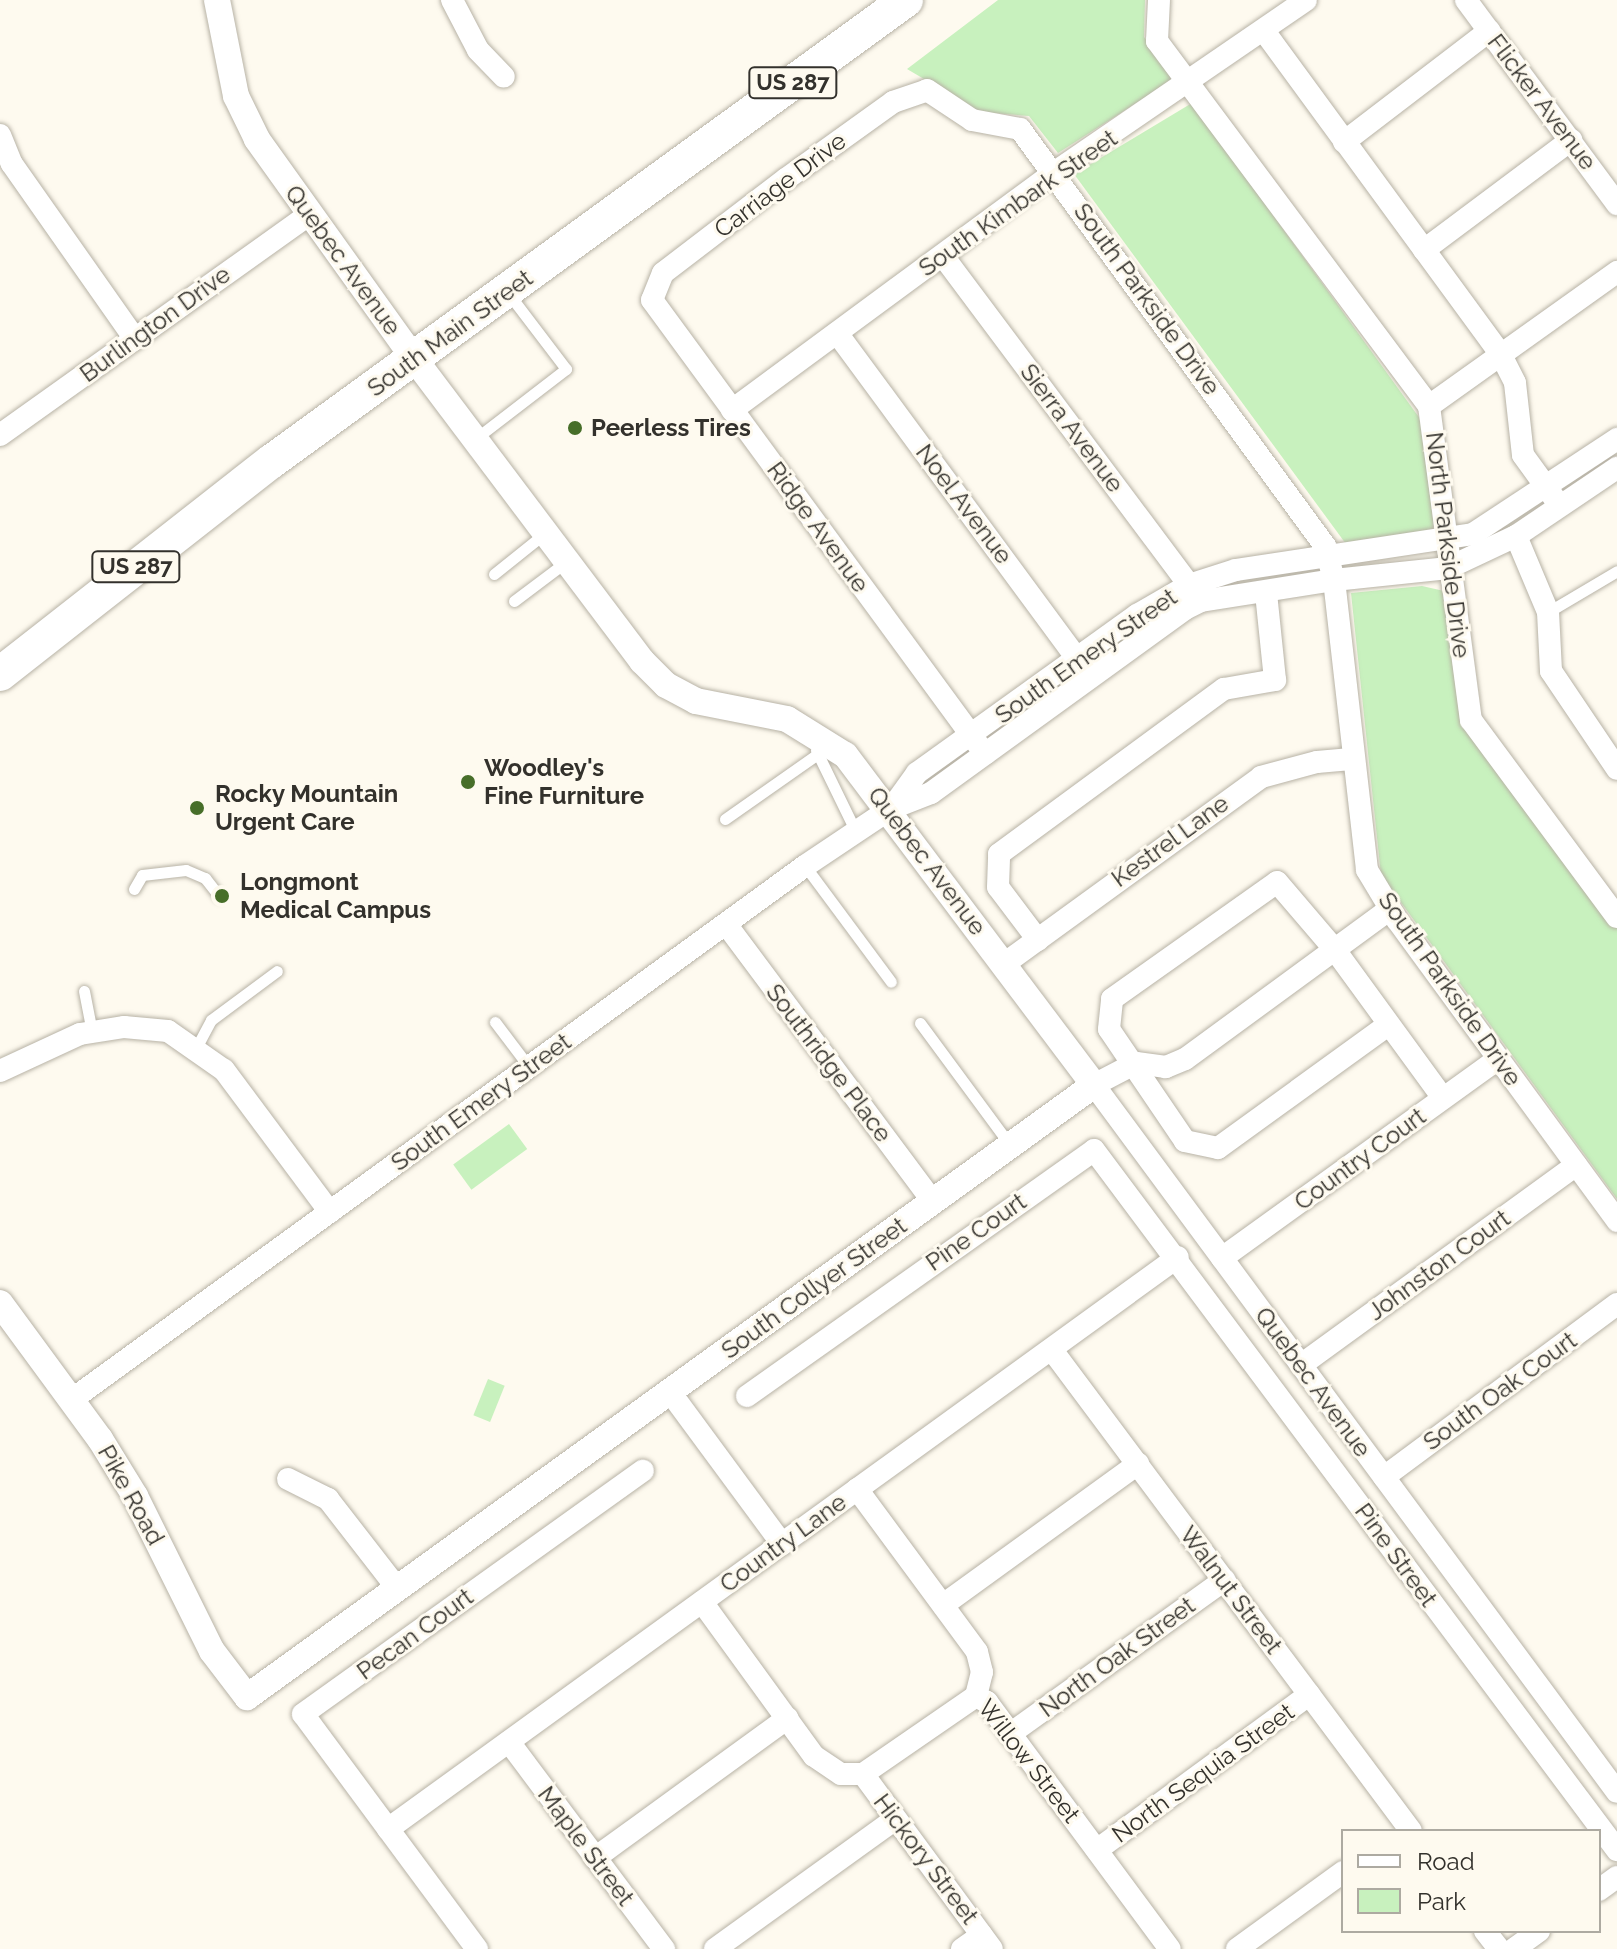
<!DOCTYPE html>
<style>
body{margin:0}
#map{position:relative;width:1617px;height:1949px;overflow:hidden;background:#fefaef;font-family:Raleway,sans-serif}
div>[style]{position:absolute}
.green>*{inset:0;background:#c8f1be;transform-origin:0 0}
.roads{filter:drop-shadow(0 0 2px #b7b2a5) drop-shadow(0 0 2px #b7b2a5)}
.service>*{height:11px;margin:-5.5px;padding:0 5.5px;transform-origin:5.5px;border-radius:5.5px;background:#fff}
.minor>*{height:22px;margin:-11px;padding:0 11px;transform-origin:11px;border-radius:11px;background:#fff}
.tertiary>*{height:26px;margin:-13px;padding:0 13px;transform-origin:13px;border-radius:13px;background:#fff}
.primary>*{height:34px;margin:-17px;padding:0 17px;transform-origin:17px;border-radius:17px;background:#fff}
.dots>*{width:22px;height:22px;translate:-50% -50%;box-sizing:border-box;border:4px solid #fefaef;border-radius:50%}
span{translate:-50% -50%;white-space:nowrap;text-align:center;line-height:1.15;-webkit-text-stroke:6px #fefaef;paint-order:stroke}
.shield-label span{padding:2px 6px;background:#fefaef;border:2px solid;border-radius:6px;-webkit-text-stroke-width:0}
.shield-label{font-size:22px;color:#33312c;font-weight:700}
.street-label{font-size:24px;color:#33312c}
.poi-label{font-size:24px;color:#33312c;font-weight:700}
.left{translate:0 -50%;text-align:left}
.legend{position:absolute;left:1341px;top:1829px;width:260px;height:104px;box-sizing:border-box;background:#fefaef;border:2px solid #adaaa1;margin:0;padding:10px 14px;list-style:none;font-size:24px;color:#33312c}
.legend li{display:flex;align-items:center;gap:16px;height:40px}
.legend b{width:40px;border:2px solid #adaaa1}
</style>
<div id="map">
<div class="green">
<div style="clip-path:polygon(998px 0,1145px 0,1144px 37px,1174px 79px,1058px 153px,1029px 116px,980px 112px,907px 69px)"></div>
<div style="clip-path:polygon(1192px 103px,1426px 427px,1434px 534px,1346px 544px,1074px 174px)"></div>
<div style="clip-path:polygon(1422px 586px,1444px 591px,1468px 725px,1617px 928px,1617px 1199px,1381px 875px,1351px 593px)"></div>
<div style="left:509px;top:1124px;width:31px;height:69px;rotate:54deg"></div>
<div style="left:488px;top:1379px;width:18px;height:39px;rotate:22deg"></div>
</div>
<div class="roads">
<div class="service">
<div style="left:475px;top:439px;width:115px;rotate:-37.6deg"></div>
<div style="left:566px;top:369px;width:96px;rotate:-127.3deg"></div>
<div style="left:494px;top:574px;width:64px;rotate:-38.7deg"></div>
<div style="left:514px;top:601px;width:65px;rotate:-36.9deg"></div>
<div style="left:1548px;top:612px;width:80px;rotate:-30.7deg"></div>
<div style="left:816px;top:750px;width:91px;rotate:64deg"></div>
<div style="left:725px;top:819px;width:111px;rotate:-35.1deg"></div>
<div style="left:805px;top:866px;width:144px;rotate:53.4deg"></div>
<div style="left:134px;top:889px;width:16px;rotate:-60deg"></div>
<div style="left:142px;top:875px;width:44px;rotate:-6.5deg"></div>
<div style="left:186px;top:870px;width:21px;rotate:23deg"></div>
<div style="left:205px;top:878px;width:23px;rotate:52deg"></div>
<div style="left:84px;top:991px;width:42px;rotate:79deg"></div>
<div style="left:495px;top:1022px;width:56px;rotate:52.9deg"></div>
<div style="left:920px;top:1023px;width:152px;rotate:53.6deg"></div>
<div style="left:195px;top:1050px;width:34px;rotate:-62deg"></div>
<div style="left:211px;top:1020px;width:82px;rotate:-36.6deg"></div>
</div>
<div class="minor">
<div style="left:452px;top:0;width:56px;rotate:62.5deg"></div>
<div style="left:478px;top:50px;width:37px;rotate:46deg"></div>
<div style="left:1159px;top:0;width:41px;rotate:92.8deg"></div>
<div style="left:1157px;top:41px;width:455px;rotate:53.3deg"></div>
<div style="left:1429px;top:406px;width:317px;rotate:82.4deg"></div>
<div style="left:1471px;top:720px;width:245px;rotate:53.5deg"></div>
<div style="left:1466px;top:0;width:254px;rotate:53.5deg"></div>
<div style="left:1264px;top:31px;width:401px;rotate:53.8deg"></div>
<div style="left:1501px;top:355px;width:31px;rotate:63deg"></div>
<div style="left:1515px;top:383px;width:72px;rotate:83.7deg"></div>
<div style="left:1523px;top:455px;width:54px;rotate:54deg"></div>
<div style="left:0;top:135px;width:31px;rotate:68deg"></div>
<div style="left:12px;top:164px;width:214px;rotate:54.9deg"></div>
<div style="left:1344px;top:142px;width:183px;rotate:-37.4deg"></div>
<div style="left:1424px;top:250px;width:184px;rotate:-36.8deg"></div>
<div style="left:943px;top:256px;width:426px;rotate:53.2deg"></div>
<div style="left:837px;top:333px;width:418px;rotate:53.6deg"></div>
<div style="left:1429px;top:406px;width:231px;rotate:-35.5deg"></div>
<div style="left:732px;top:410px;width:401px;rotate:-36.4deg"></div>
<div style="left:1055px;top:172px;width:304px;rotate:-34.4deg"></div>
<div style="left:0;top:435px;width:381px;rotate:-35.5deg"></div>
<div style="left:1516px;top:536px;width:82px;rotate:67.2deg"></div>
<div style="left:1548px;top:612px;width:59px;rotate:87.1deg"></div>
<div style="left:1551px;top:671px;width:118px;rotate:56deg"></div>
<div style="left:985px;top:754px;width:563px;rotate:-126.26deg"></div>
<div style="left:652px;top:300px;width:29px;rotate:-68deg"></div>
<div style="left:663px;top:273px;width:155px;rotate:-37.4deg"></div>
<div style="left:786px;top:179px;width:132px;rotate:-35.7deg"></div>
<div style="left:893px;top:102px;width:36px;rotate:-19deg"></div>
<div style="left:927px;top:90px;width:54px;rotate:33.7deg"></div>
<div style="left:972px;top:120px;width:49px;rotate:10.6deg"></div>
<div style="left:1020px;top:129px;width:517px;rotate:53.82deg"></div>
<div style="left:1325px;top:546px;width:35px;rotate:75deg"></div>
<div style="left:1334px;top:580px;width:292px;rotate:83.5deg"></div>
<div style="left:1367px;top:870px;width:58px;rotate:59deg"></div>
<div style="left:1397px;top:920px;width:373px;rotate:53.8deg"></div>
<div style="left:891px;top:809px;width:44px;rotate:-54.2deg"></div>
<div style="left:917px;top:773px;width:271px;rotate:-35.7deg"></div>
<div style="left:1137px;top:615px;width:60px;rotate:-30deg"></div>
<div style="left:1189px;top:585px;width:49px;rotate:-17.7deg"></div>
<div style="left:1236px;top:570px;width:240px;rotate:-8.6deg"></div>
<div style="left:1473px;top:534px;width:173px;rotate:-33.4deg"></div>
<div style="left:1390px;top:909px;width:254px;rotate:143.8deg"></div>
<div style="left:1185px;top:1059px;width:21px;rotate:157deg"></div>
<div style="left:1166px;top:1067px;width:30px;rotate:-172deg"></div>
<div style="left:1136px;top:1063px;width:47px;rotate:152.4deg"></div>
<div style="left:1094px;top:1085px;width:879px;rotate:53.51deg"></div>
<div style="left:726px;top:924px;width:347px;rotate:53.3deg"></div>
<div style="left:1038px;top:940px;width:66px;rotate:-127deg"></div>
<div style="left:998px;top:887px;width:33px;rotate:-88deg"></div>
<div style="left:999px;top:854px;width:279px;rotate:-36.3deg"></div>
<div style="left:1224px;top:689px;width:52px;rotate:-10deg"></div>
<div style="left:1275px;top:680px;width:87px;rotate:-95.9deg"></div>
<div style="left:1004px;top:964px;width:318px;rotate:-36deg"></div>
<div style="left:1261px;top:777px;width:58px;rotate:-15deg"></div>
<div style="left:1317px;top:762px;width:37px;rotate:-5deg"></div>
<div style="left:1388px;top:1025px;width:210px;rotate:144.1deg"></div>
<div style="left:1218px;top:1148px;width:34px;rotate:-168deg"></div>
<div style="left:1185px;top:1141px;width:135px;rotate:-124.2deg"></div>
<div style="left:1109px;top:1029px;width:30px;rotate:-84deg"></div>
<div style="left:1112px;top:999px;width:202px;rotate:-35.3deg"></div>
<div style="left:1277px;top:882px;width:89px;rotate:49.5deg"></div>
<div style="left:1335px;top:950px;width:183px;rotate:53.9deg"></div>
<div style="left:0;top:1071px;width:88px;rotate:-24.8deg"></div>
<div style="left:80px;top:1034px;width:45px;rotate:-9deg"></div>
<div style="left:124px;top:1027px;width:44px;rotate:5.2deg"></div>
<div style="left:168px;top:1031px;width:68px;rotate:34.9deg"></div>
<div style="left:224px;top:1070px;width:177px;rotate:53.3deg"></div>
<div style="left:1222px;top:1258px;width:340px;rotate:-35.8deg"></div>
<div style="left:1052px;top:1350px;width:600px;rotate:53.26deg"></div>
<div style="left:1301px;top:1365px;width:340px;rotate:-36deg"></div>
<div style="left:670px;top:1392px;width:189px;rotate:53.6deg"></div>
<div style="left:747px;top:1396px;width:425px;rotate:-35.3deg"></div>
<div style="left:1094px;top:1150px;width:874px;rotate:53.24deg"></div>
<div style="left:74px;top:1398px;width:904px;rotate:-36.05deg"></div>
<div style="left:805px;top:866px;width:102px;rotate:-33.8deg"></div>
<div style="left:890px;top:809px;width:44px;rotate:-21.3deg"></div>
<div style="left:931px;top:793px;width:314px;rotate:-35.9deg"></div>
<div style="left:1185px;top:609px;width:18px;rotate:-27deg"></div>
<div style="left:1201px;top:601px;width:135px;rotate:-9deg"></div>
<div style="left:1334px;top:580px;width:115px;rotate:-6deg"></div>
<div style="left:1448px;top:568px;width:75px;rotate:-25.2deg"></div>
<div style="left:1516px;top:536px;width:122px;rotate:-34deg"></div>
<div style="left:1384px;top:1477px;width:290px;rotate:-36.6deg"></div>
<div style="left:288px;top:1479px;width:45px;rotate:26.6deg"></div>
<div style="left:328px;top:1499px;width:113px;rotate:52.2deg"></div>
<div style="left:857px;top:1489px;width:202px;rotate:53.6deg"></div>
<div style="left:977px;top:1652px;width:21px;rotate:76deg"></div>
<div style="left:982px;top:1672px;width:25px;rotate:104deg"></div>
<div style="left:702px;top:1602px;width:190px;rotate:54deg"></div>
<div style="left:814px;top:1756px;width:32px;rotate:34deg"></div>
<div style="left:841px;top:1774px;width:22px"></div>
<div style="left:863px;top:1774px;width:217px;rotate:53.6deg"></div>
<div style="left:943px;top:1605px;width:241px;rotate:-35.9deg"></div>
<div style="left:976px;top:1696px;width:13px;rotate:29deg"></div>
<div style="left:987px;top:1702px;width:307px;rotate:53.5deg"></div>
<div style="left:1010px;top:1734px;width:264px;rotate:-35.7deg"></div>
<div style="left:509px;top:1742px;width:259px;rotate:53.2deg"></div>
<div style="left:863px;top:1774px;width:137px;rotate:-34.6deg"></div>
<div style="left:388px;top:1829px;width:975px;rotate:-35.91deg"></div>
<div style="left:1097px;top:1850px;width:263px;rotate:-36.2deg"></div>
<div style="left:595px;top:1858px;width:238px;rotate:-36deg"></div>
<div style="left:1599px;top:1890px;width:22px;rotate:-36deg"></div>
<div style="left:1485px;top:1931px;width:23px;rotate:52deg"></div>
<div style="left:477px;top:1949px;width:292px;rotate:-126.5deg"></div>
<div style="left:303px;top:1714px;width:418px;rotate:-35.6deg"></div>
<div style="left:715px;top:1949px;width:222px;rotate:-35.8deg"></div>
<div style="left:962px;top:1949px;width:24px;rotate:-35deg"></div>
<div style="left:1237px;top:1949px;width:131px;rotate:-36deg"></div>
<div style="left:1514px;top:1949px;width:31px;rotate:-36deg"></div>
</div>
<div class="tertiary">
<div style="left:0;top:1303px;width:169px;rotate:53.7deg"></div>
<div style="left:100px;top:1439px;width:67px;rotate:58.4deg"></div>
<div style="left:135px;top:1496px;width:173px;rotate:63.6deg"></div>
<div style="left:212px;top:1651px;width:58px;rotate:52.7deg"></div>
<div style="left:247px;top:1697px;width:1045px;rotate:-35.85deg"></div>
<div style="left:1094px;top:1085px;width:413px;rotate:-127deg"></div>
<div style="left:845px;top:755px;width:68px;rotate:-148.2deg"></div>
<div style="left:787px;top:719px;width:93px;rotate:-168.8deg"></div>
<div style="left:696px;top:701px;width:34px;rotate:-152deg"></div>
<div style="left:666px;top:685px;width:34px;rotate:-135deg"></div>
<div style="left:642px;top:661px;width:377px;rotate:-127deg"></div>
<div style="left:415px;top:360px;width:272px;rotate:-125.6deg"></div>
<div style="left:257px;top:139px;width:48px;rotate:-116deg"></div>
<div style="left:236px;top:96px;width:98px;rotate:-101.2deg"></div>
</div>
<div class="primary">
<div style="left:0;top:674px;width:345px;rotate:-38.1deg"></div>
<div style="left:272px;top:461px;width:784px;rotate:-36.02deg"></div>
</div>
</div>
<div class="dots">
<div style="left:575px;top:428px;background:#476e29"></div>
<div style="left:468px;top:782px;background:#476e29"></div>
<div style="left:197px;top:808px;background:#476e29"></div>
<div style="left:222px;top:896px;background:#476e29"></div>
</div>
<div class="shield-label">
<span style="left:793px;top:83px">US 287</span>
<span style="left:136px;top:567px">US 287</span>
</div>
<div class="street-label">
<span style="left:1542px;top:102px;rotate:53deg">Flicker Avenue</span>
<span style="left:780px;top:185px;rotate:-37deg">Carriage Drive</span>
<span style="left:1018px;top:203px;rotate:-35deg">South Kimbark Street</span>
<span style="left:343px;top:260px;rotate:54deg">Quebec Avenue</span>
<span style="left:1147px;top:299px;rotate:54deg">South Parkside Drive</span>
<span style="left:155px;top:324px;rotate:-36deg">Burlington Drive</span>
<span style="left:450px;top:333px;rotate:-36deg">South Main Street</span>
<span style="left:1072px;top:428px;rotate:53deg">Sierra Avenue</span>
<span style="left:964px;top:504px;rotate:53deg">Noel Avenue</span>
<span style="left:818px;top:527px;rotate:54deg">Ridge Avenue</span>
<span style="left:1448px;top:545px;rotate:83deg">North Parkside Drive</span>
<span style="left:1086px;top:656px;rotate:-35deg">South Emery Street</span>
<span style="left:1170px;top:841px;rotate:-36deg">Kestrel Lane</span>
<span style="left:927px;top:861px;rotate:53deg">Quebec Avenue</span>
<span style="left:1450px;top:989px;rotate:55deg">South Parkside Drive</span>
<span style="left:829px;top:1063px;rotate:53deg">Southridge Place</span>
<span style="left:481px;top:1102px;rotate:-36deg">South Emery Street</span>
<span style="left:1360px;top:1159px;rotate:-36deg">Country Court</span>
<span style="left:976px;top:1232px;rotate:-35deg">Pine Court</span>
<span style="left:1439px;top:1265px;rotate:-36deg">Johnston Court</span>
<span style="left:814px;top:1288px;rotate:-36deg">South Collyer Street</span>
<span style="left:1313px;top:1382px;rotate:54deg">Quebec Avenue</span>
<span style="left:1500px;top:1391px;rotate:-36deg">South Oak Court</span>
<span style="left:131px;top:1495px;rotate:61deg">Pike Road</span>
<span style="left:783px;top:1543px;rotate:-36deg">Country Lane</span>
<span style="left:1396px;top:1555px;rotate:54deg">Pine Street</span>
<span style="left:1231px;top:1590px;rotate:53deg">Walnut Street</span>
<span style="left:415px;top:1634px;rotate:-36deg">Pecan Court</span>
<span style="left:1117px;top:1657px;rotate:-36deg">North Oak Street</span>
<span style="left:1029px;top:1761px;rotate:52deg">Willow Street</span>
<span style="left:1203px;top:1773px;rotate:-36deg">North Sequia Street</span>
<span style="left:586px;top:1846px;rotate:53deg">Maple Street</span>
<span style="left:926px;top:1859px;rotate:53deg">Hickory Street</span>
</div>
<div class="poi-label">
<span class="left" style="left:591px;top:428px">Peerless Tires</span>
<span class="left" style="left:484px;top:782px">Woodley's<br>Fine Furniture</span>
<span class="left" style="left:215px;top:808px">Rocky Mountain<br>Urgent Care</span>
<span class="left" style="left:240px;top:896px">Longmont<br>Medical Campus</span>
</div>
<ul class="legend">
<li><b style="height:10px;background:#fff"></b>Road</li>
<li><b style="height:22px;background:#c8f1be"></b>Park</li>
</ul>
</div>
